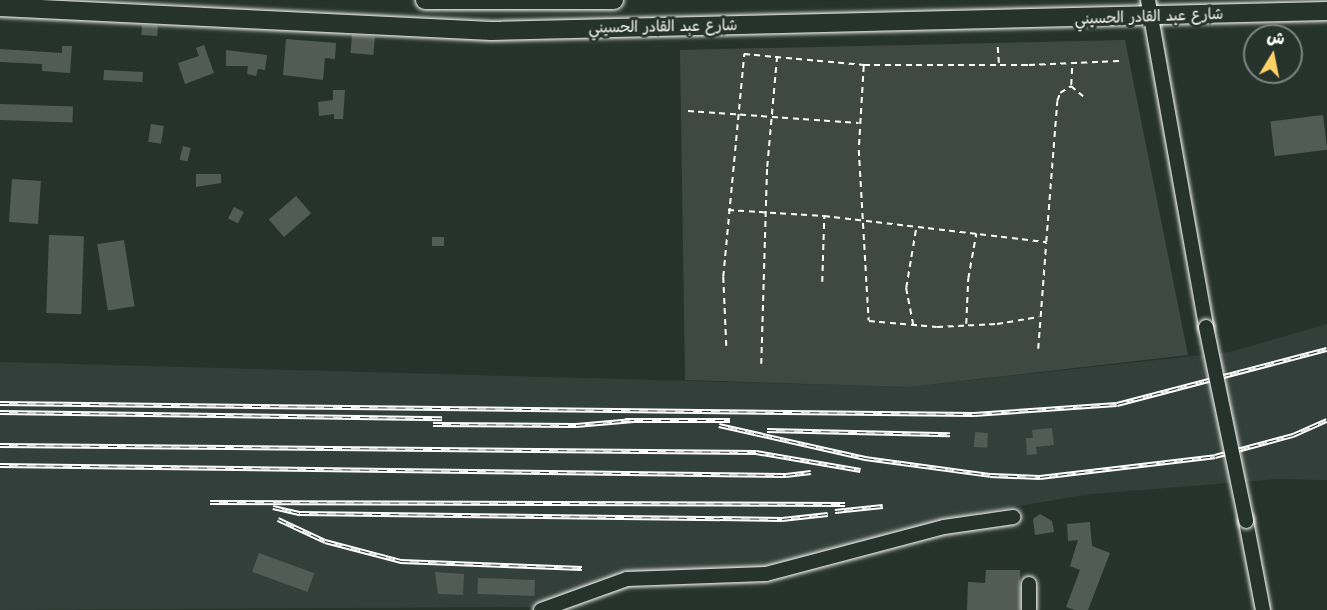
<!DOCTYPE html>
<meta charset="utf-8">
<style>
body{margin:0}
#map{position:relative;width:1327px;height:610px;overflow:hidden;background:#26332d;font-family:"Shantell Sans","Playpen Sans Arabic",sans-serif}
div>[style]{position:absolute}
.built>*{inset:0;background:#333f3a}
.green>*{inset:0;background:#3e4944}
.building>*{inset:0;background:#515c57;transform-origin:0 0}
.path>*{height:1.5px;margin-top:-0.75px;transform-origin:0;background:repeating-linear-gradient(90deg,#fff 0 6px,transparent 0 10.5px)}
.roads{filter:drop-shadow(0 0 2px #fff) drop-shadow(0 0 2px #fff)}
.minor>*{height:14px;margin:-7px;padding:0 7px;transform-origin:7px;border-radius:7px;background:#26332d}
.major>*{height:18px;margin:-9px;padding:0 9px;transform-origin:9px;border-radius:9px;background:#26332d}
.rail>*{height:5px;margin-top:-2.5px;transform-origin:0;background:repeating-linear-gradient(90deg,#26332d 0 9px,#fff 0 18px);box-sizing:border-box;border-block:2px solid #fff}
.bridges{filter:drop-shadow(0 0 2px #fff) drop-shadow(0 0 2px #fff)}
.minor-bridge>*{height:14px;margin:-7px;padding:0 7px;transform-origin:7px;border-radius:7px;background:#26332d}
span{translate:-50% -50%;white-space:nowrap;text-align:center;line-height:1.15;-webkit-text-stroke:6px #26332d;paint-order:stroke}
.street-label{font-size:15px;color:#fff}
.north{position:absolute;left:1243px;top:24px;width:60px;height:60px;box-sizing:border-box;background:#26332d;border:2px solid #7d8581;border-radius:50%;rotate:10deg;font-size:16px;font-weight:700;line-height:24px;text-align:center;color:#fff}
.north::after{content:'';display:block;margin:auto;width:21px;height:27px;background:#ffd166;clip-path:polygon(50% 0,100% 100%,50% 72%,0 100%)}
</style>
<div id="map">
<div class="built">
<div style="clip-path:polygon(1327px 324px,1327px 480px,1277px 479px,1091px 494px,981px 512px,762px 567px,625px 572px,532px 607px,0 610px,0 362px,909px 387px,1230px 352px)"></div>
</div>
<div class="green">
<div style="clip-path:polygon(1125px 40px,1188px 355px,909px 387px,685px 380px,680px 50px)"></div>
</div>
<div class="building">
<div style="left:142px;top:25px;width:16px;height:10px;rotate:4deg"></div>
<div style="left:352px;top:35px;width:23px;height:18px;rotate:5deg"></div>
<div style="clip-path:polygon(286px 39px,336px 43px,335px 59px,325px 58px,323px 80px,283px 75px)"></div>
<div style="clip-path:polygon(204px 45px,214px 73px,185px 84px,178px 63px,199px 56px,196px 48px)"></div>
<div style="clip-path:polygon(62px 46px,72px 46px,70px 73px,42px 71px,42px 64px,0 62px,0 49px,62px 53px)"></div>
<div style="clip-path:polygon(226px 50px,267px 55px,265px 70px,258px 69px,256px 76px,247px 74px,248px 66px,226px 66px)"></div>
<div style="left:104px;top:70px;width:39px;height:10px;rotate:3deg"></div>
<div style="clip-path:polygon(333px 90px,345px 90px,343px 119px,334px 119px,334px 114px,319px 116px,318px 102px,333px 100px)"></div>
<div style="left:0;top:104px;width:73px;height:16px;rotate:2deg"></div>
<div style="left:1323px;top:115px;width:35px;height:53px;rotate:83deg"></div>
<div style="left:151px;top:124px;width:13px;height:18px;rotate:9deg"></div>
<div style="left:183px;top:146px;width:8px;height:14px;rotate:14deg"></div>
<div style="clip-path:polygon(196px 174px,221px 174px,221px 183px,196px 187px)"></div>
<div style="left:12px;top:179px;width:29px;height:43px;rotate:4deg"></div>
<div style="left:296px;top:196px;width:23px;height:36px;rotate:49deg"></div>
<div style="left:234px;top:207px;width:11px;height:13px;rotate:27deg"></div>
<div style="left:49px;top:235px;width:35px;height:78px;rotate:2deg"></div>
<div style="left:432px;top:237px;width:12px;height:9px"></div>
<div style="left:124px;top:240px;width:67px;height:27px;rotate:81deg"></div>
<div style="clip-path:polygon(1052px 428px,1054px 445px,1036px 447px,1037px 454px,1027px 455px,1026px 438px,1033px 438px,1032px 430px)"></div>
<div style="left:975px;top:432px;width:13px;height:15px;rotate:4deg"></div>
<div style="clip-path:polygon(1040px 514px,1052px 521px,1054px 532px,1035px 535px,1033px 519px)"></div>
<div style="clip-path:polygon(1090px 522px,1092px 546px,1110px 553px,1088px 610px,1075px 610px,1066px 607px,1080px 570px,1070px 566px,1078px 540px,1068px 541px,1067px 524px)"></div>
<div style="left:259px;top:553px;width:59px;height:20px;rotate:20deg"></div>
<div style="clip-path:polygon(986px 570px,1020px 570px,1020px 610px,967px 610px,968px 582px,985px 583px)"></div>
<div style="clip-path:polygon(435px 572px,464px 574px,463px 595px,438px 594px)"></div>
<div style="left:478px;top:578px;width:57px;height:16px;rotate:2deg"></div>
</div>
<div class="path">
<div style="left:998px;top:47px;width:16px;rotate:86deg"></div>
<div style="left:864px;top:66px;width:84px;rotate:93.4deg"></div>
<div style="left:859px;top:150px;width:171px;rotate:86.7deg"></div>
<div style="left:869px;top:321px;width:68px;rotate:5deg"></div>
<div style="left:937px;top:327px;width:60px;rotate:-2.9deg"></div>
<div style="left:997px;top:324px;width:42px;rotate:-9.7deg"></div>
<div style="left:1071px;top:85px;width:19px;rotate:-87deg"></div>
<div style="left:688px;top:111px;width:171px;rotate:4deg"></div>
<div style="left:728px;top:210px;width:96px;rotate:3.6deg"></div>
<div style="left:824px;top:216px;width:224px;rotate:6.7deg"></div>
<div style="left:1046px;top:242px;width:141px;rotate:-85.5deg"></div>
<div style="left:1057px;top:101px;width:9px;rotate:-69deg"></div>
<div style="left:1060px;top:93px;width:13px;rotate:-32deg"></div>
<div style="left:1071px;top:86px;width:16px;rotate:40deg"></div>
<div style="left:822px;top:282px;width:65px;rotate:-88.2deg"></div>
<div style="left:966px;top:324px;width:45px;rotate:-87.5deg"></div>
<div style="left:968px;top:279px;width:46px;rotate:-79.9deg"></div>
<div style="left:913px;top:325px;width:38px;rotate:-101deg"></div>
<div style="left:906px;top:288px;width:61px;rotate:-80.5deg"></div>
<div style="left:726px;top:346px;width:69px;rotate:-92.5deg"></div>
<div style="left:723px;top:277px;width:224px;rotate:-84.6deg"></div>
<div style="left:744px;top:54px;width:121px;rotate:5.2deg"></div>
<div style="left:864px;top:65px;width:165px"></div>
<div style="left:1029px;top:65px;width:90px;rotate:-2.5deg"></div>
<div style="left:1038px;top:349px;width:106px;rotate:-85.7deg"></div>
<div style="left:761px;top:364px;width:197px;rotate:-88.3deg"></div>
<div style="left:767px;top:167px;width:112px;rotate:-84.9deg"></div>
</div>
<div class="roads">
<div class="minor">
<div style="left:1148px;top:0;width:332px;rotate:79.9deg"></div>
<div style="left:1246px;top:521px;width:91px;rotate:79.2deg"></div>
<div style="left:1029px;top:584px;width:26px;rotate:90deg"></div>
<div style="left:541px;top:610px;width:91px;rotate:-19.8deg"></div>
<div style="left:627px;top:579px;width:139px;rotate:-2.1deg"></div>
<div style="left:766px;top:574px;width:184px;rotate:-14.8deg"></div>
<div style="left:944px;top:527px;width:70px;rotate:-8.2deg"></div>
</div>
<div class="major">
<div style="left:425px;top:0;width:189px"></div>
<div style="left:0;top:7px;width:492px;rotate:2.8deg"></div>
<div style="left:491px;top:31px;width:836px;rotate:-1.37deg"></div>
</div>
</div>
<div class="rail">
<div style="left:0;top:403px;width:974px;rotate:0.65deg"></div>
<div style="left:974px;top:414px;width:143px;rotate:-4deg"></div>
<div style="left:1117px;top:404px;width:217px;rotate:-14.7deg"></div>
<div style="left:0;top:412px;width:442px;rotate:0.8deg"></div>
<div style="left:625px;top:420px;width:105px"></div>
<div style="left:433px;top:424px;width:143px;rotate:0.4deg"></div>
<div style="left:576px;top:425px;width:58px;rotate:-4.9deg"></div>
<div style="left:719px;top:425px;width:150px;rotate:12.7deg"></div>
<div style="left:865px;top:458px;width:126px;rotate:7.7deg"></div>
<div style="left:990px;top:475px;width:50px;rotate:2.3deg"></div>
<div style="left:1040px;top:477px;width:176px;rotate:-6.8deg"></div>
<div style="left:1215px;top:456px;width:81px;rotate:-15.1deg"></div>
<div style="left:1293px;top:435px;width:37px;rotate:-24deg"></div>
<div style="left:767px;top:430px;width:183px;rotate:1.3deg"></div>
<div style="left:0;top:445px;width:756px;rotate:0.53deg"></div>
<div style="left:756px;top:452px;width:106px;rotate:9.8deg"></div>
<div style="left:0;top:465px;width:786px;rotate:0.73deg"></div>
<div style="left:786px;top:475px;width:25px;rotate:-7deg"></div>
<div style="left:210px;top:502px;width:635px;rotate:0.18deg"></div>
<div style="left:273px;top:507px;width:28px;rotate:13deg"></div>
<div style="left:300px;top:513px;width:482px;rotate:0.7deg"></div>
<div style="left:782px;top:519px;width:46px;rotate:-6.2deg"></div>
<div style="left:835px;top:511px;width:48px;rotate:-5.9deg"></div>
<div style="left:278px;top:519px;width:52px;rotate:25.1deg"></div>
<div style="left:325px;top:541px;width:79px;rotate:14.7deg"></div>
<div style="left:401px;top:561px;width:181px;rotate:2.2deg"></div>
</div>
<div class="bridges">
<div class="minor-bridge">
<div style="left:1206px;top:327px;width:198px;rotate:78.3deg"></div>
</div>
</div>
<div class="street-label">
<span style="left:1149px;top:17px;rotate:-2deg">شارع عبد القادر الحسيني</span>
<span style="left:663px;top:27px;rotate:-1deg">شارع عبد القادر الحسيني</span>
</div>
<div class="north">ش</div>
</div>
